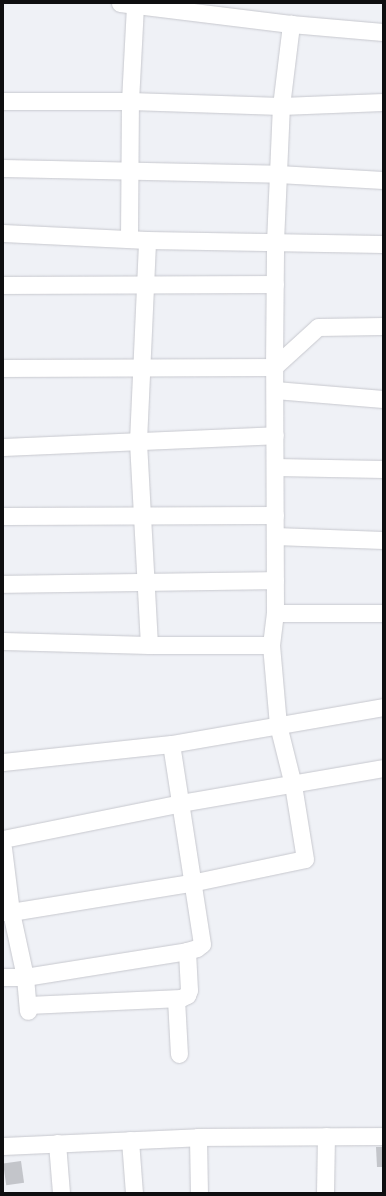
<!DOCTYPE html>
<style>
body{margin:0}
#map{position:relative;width:386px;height:1196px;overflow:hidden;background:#eff1f6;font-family:Signika,sans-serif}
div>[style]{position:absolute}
.building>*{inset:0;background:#c3c5ca;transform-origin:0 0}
.roads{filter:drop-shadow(0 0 1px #c7c8ce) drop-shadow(0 0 1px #c7c8ce)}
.minor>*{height:17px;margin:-8.5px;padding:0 8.5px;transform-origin:8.5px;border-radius:8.5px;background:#fff}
span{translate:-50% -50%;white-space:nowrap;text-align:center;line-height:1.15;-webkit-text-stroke:3px #fefefe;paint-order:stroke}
.frame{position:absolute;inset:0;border:4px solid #0e0e10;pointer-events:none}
</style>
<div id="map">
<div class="building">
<div style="clip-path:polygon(376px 1147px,383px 1147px,383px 1167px,377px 1167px)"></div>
<div style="left:21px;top:1161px;width:22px;height:18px;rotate:82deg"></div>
</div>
<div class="roads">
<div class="minor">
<div style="left:120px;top:3px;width:172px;rotate:7deg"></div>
<div style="left:291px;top:24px;width:92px;rotate:5deg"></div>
<div style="left:3px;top:101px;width:127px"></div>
<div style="left:130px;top:101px;width:151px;rotate:1.9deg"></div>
<div style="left:281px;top:106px;width:102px;rotate:-2.2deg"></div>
<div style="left:3px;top:168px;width:275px;rotate:1.2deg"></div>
<div style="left:278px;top:174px;width:105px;rotate:3.3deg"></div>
<div style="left:3px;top:233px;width:144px;rotate:2.8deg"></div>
<div style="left:147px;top:240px;width:236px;rotate:1deg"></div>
<div style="left:129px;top:238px;width:137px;rotate:-89.6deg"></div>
<div style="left:130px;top:101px;width:95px;rotate:-87deg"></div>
<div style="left:3px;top:285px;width:272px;rotate:-0.2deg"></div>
<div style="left:3px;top:368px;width:271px;rotate:-0.2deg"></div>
<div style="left:274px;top:367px;width:59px;rotate:-42.3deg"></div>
<div style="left:318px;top:327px;width:65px;rotate:-0.9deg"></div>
<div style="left:275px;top:390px;width:108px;rotate:4.8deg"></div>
<div style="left:3px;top:447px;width:272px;rotate:-2.5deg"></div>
<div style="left:275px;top:467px;width:108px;rotate:1.1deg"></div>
<div style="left:3px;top:516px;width:272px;rotate:-0.2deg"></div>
<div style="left:275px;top:536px;width:108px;rotate:2.1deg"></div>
<div style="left:3px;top:584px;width:272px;rotate:-0.8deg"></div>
<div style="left:275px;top:613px;width:108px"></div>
<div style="left:3px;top:641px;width:146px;rotate:1.6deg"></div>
<div style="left:149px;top:645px;width:204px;rotate:-93.1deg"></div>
<div style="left:138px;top:441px;width:201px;rotate:-87.4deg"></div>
<div style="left:149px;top:645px;width:122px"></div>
<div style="left:3px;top:762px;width:169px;rotate:-6.1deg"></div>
<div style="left:171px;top:744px;width:215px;rotate:-9.9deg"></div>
<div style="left:3px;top:839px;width:182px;rotate:-11.4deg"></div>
<div style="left:181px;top:803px;width:205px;rotate:-9.8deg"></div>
<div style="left:3px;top:848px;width:64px;rotate:82.9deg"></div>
<div style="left:11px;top:912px;width:66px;rotate:77.8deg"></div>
<div style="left:25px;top:977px;width:34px;rotate:85deg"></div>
<div style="left:3px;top:912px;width:8px"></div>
<div style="left:11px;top:912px;width:182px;rotate:-9.2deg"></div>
<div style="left:191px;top:883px;width:116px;rotate:-11.9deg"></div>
<div style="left:305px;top:859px;width:75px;rotate:-99.2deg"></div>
<div style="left:293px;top:785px;width:62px;rotate:-104deg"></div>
<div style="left:278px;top:725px;width:80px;rotate:-95deg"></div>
<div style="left:271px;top:645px;width:32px;rotate:-83deg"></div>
<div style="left:275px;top:613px;width:246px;rotate:-90.2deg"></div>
<div style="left:274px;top:367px;width:125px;rotate:-89.5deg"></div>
<div style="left:275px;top:242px;width:136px;rotate:-87.5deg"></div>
<div style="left:281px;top:106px;width:83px;rotate:-83deg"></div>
<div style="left:3px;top:977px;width:22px"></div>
<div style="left:25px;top:977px;width:164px;rotate:-9.1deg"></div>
<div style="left:187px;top:951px;width:10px;rotate:-17deg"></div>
<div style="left:197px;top:948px;width:6px;rotate:-39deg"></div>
<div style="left:202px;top:944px;width:202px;rotate:-98.8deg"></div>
<div style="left:176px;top:999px;width:55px;rotate:86.9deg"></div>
<div style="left:28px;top:1005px;width:153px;rotate:-2.6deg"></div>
<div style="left:181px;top:998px;width:7px;rotate:-27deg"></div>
<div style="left:187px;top:995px;width:5px;rotate:-68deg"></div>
<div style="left:189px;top:990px;width:39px;rotate:-93deg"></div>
<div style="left:198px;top:1137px;width:56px;rotate:89deg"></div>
<div style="left:130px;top:1140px;width:53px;rotate:85.7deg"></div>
<div style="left:57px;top:1143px;width:50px;rotate:85.4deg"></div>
<div style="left:3px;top:1146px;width:195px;rotate:-2.6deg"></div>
<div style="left:198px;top:1137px;width:185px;rotate:-0.3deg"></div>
<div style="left:325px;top:1193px;width:57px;rotate:-89deg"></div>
</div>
</div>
<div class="frame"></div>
</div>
